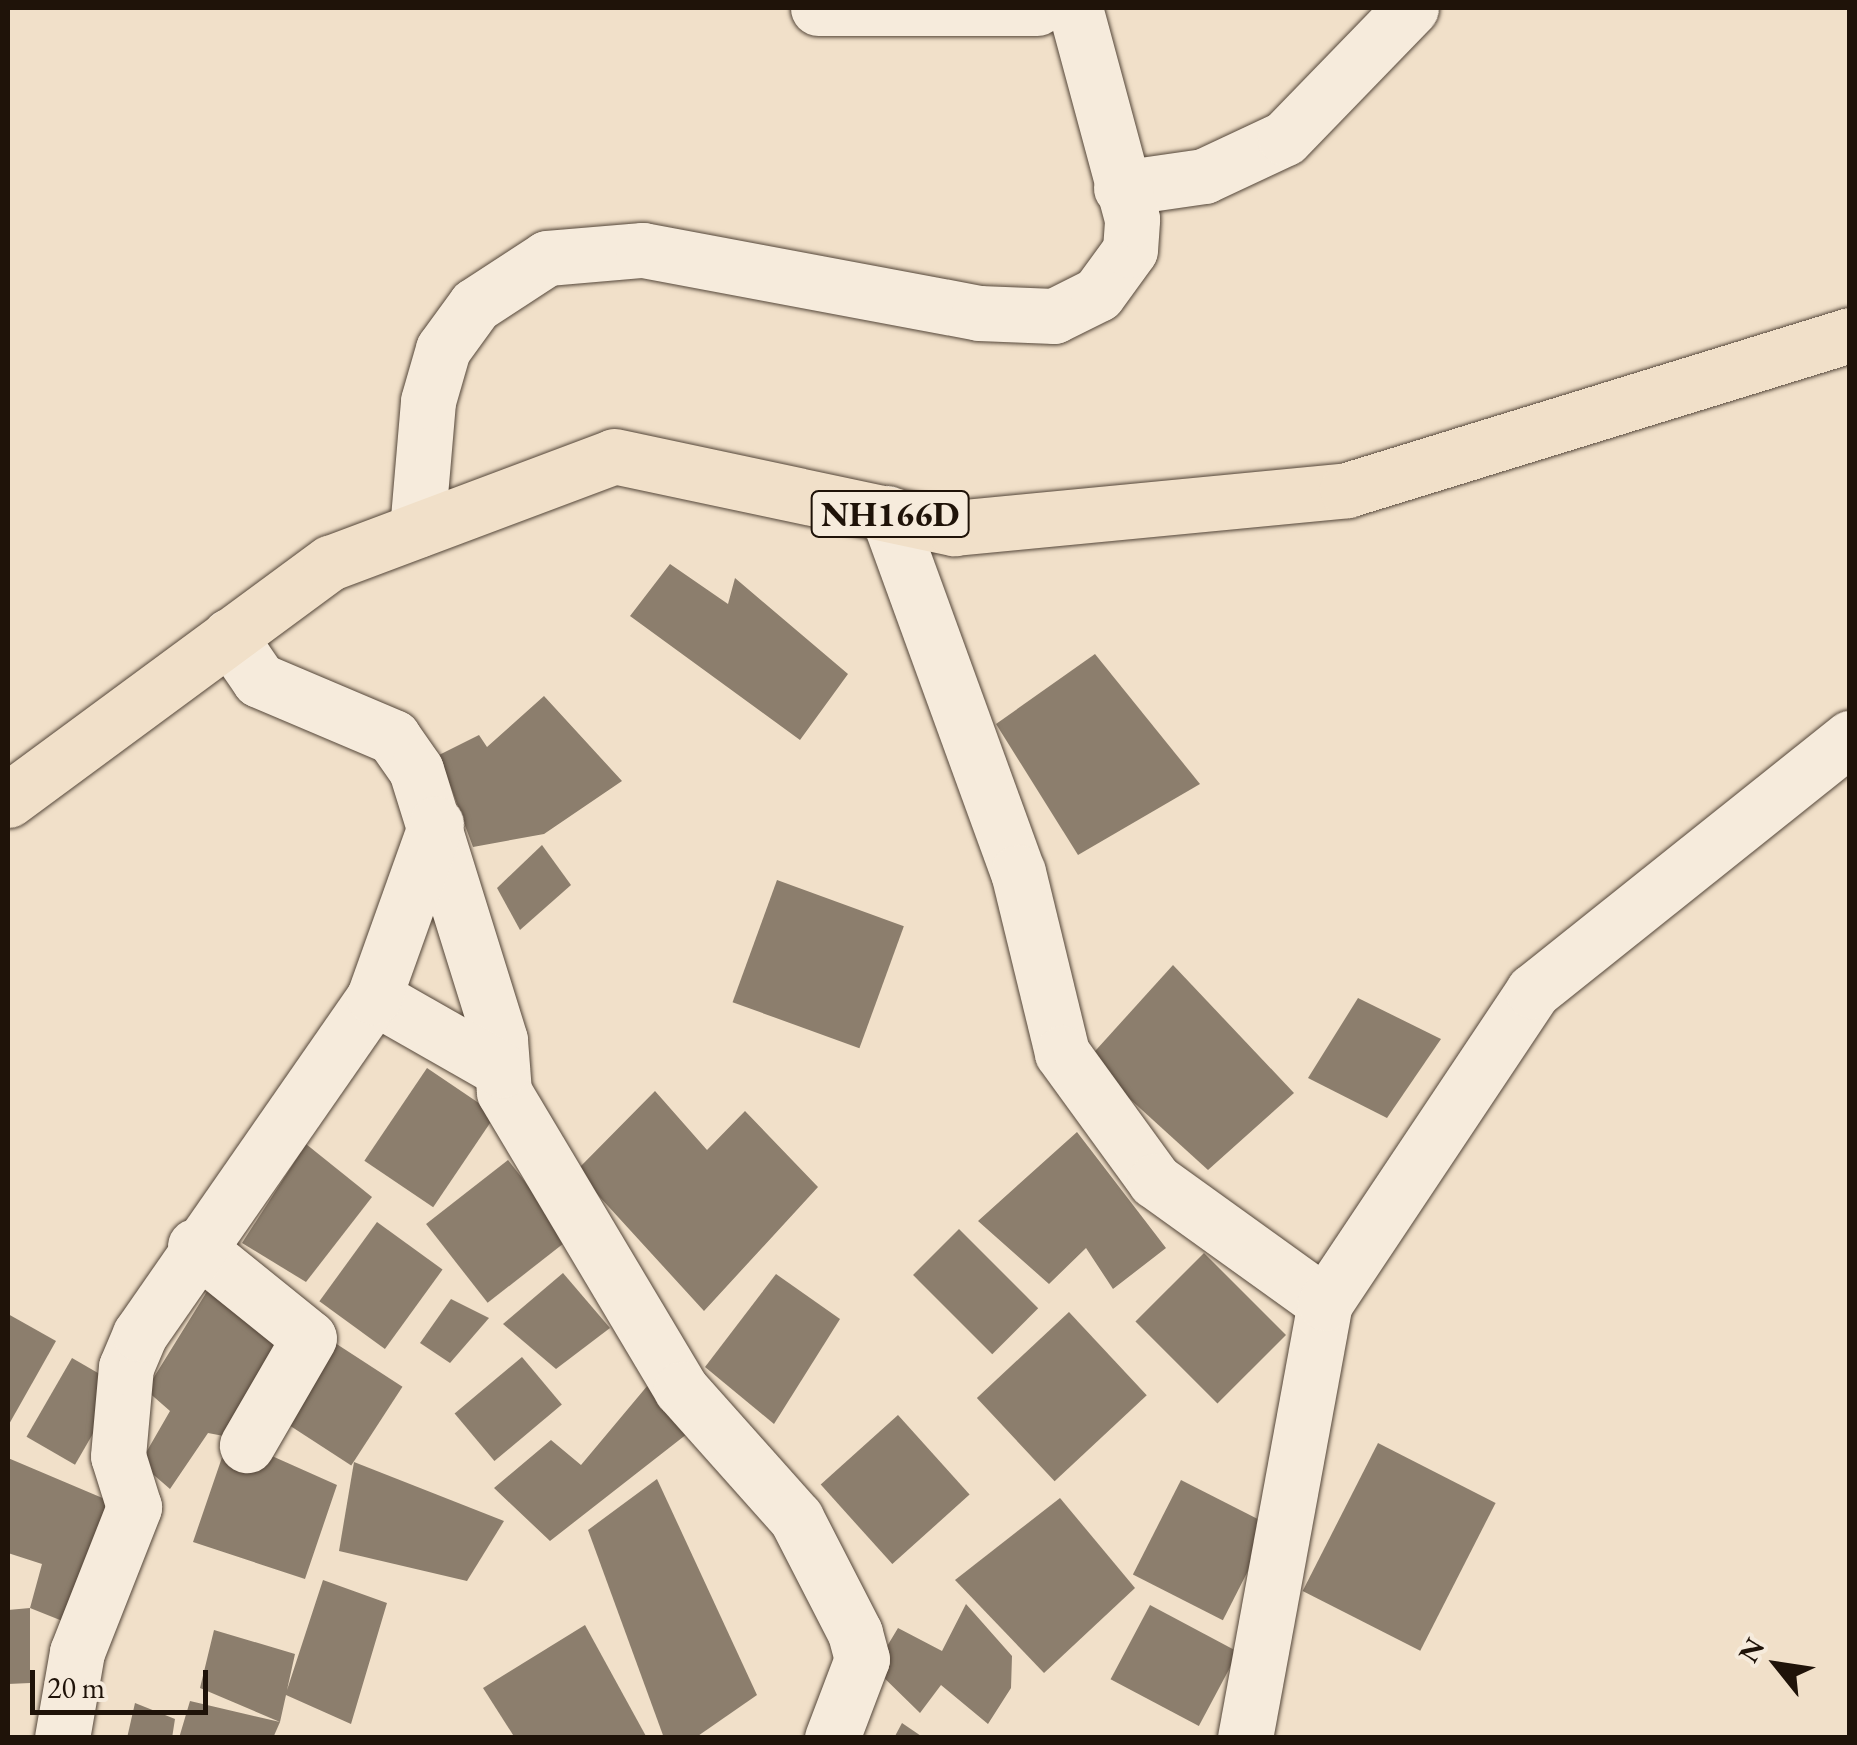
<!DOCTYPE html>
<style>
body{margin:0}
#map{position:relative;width:1857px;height:1745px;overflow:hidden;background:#f1e0c9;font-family:"EB Garamond",serif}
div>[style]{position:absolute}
.building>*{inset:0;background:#8c7e6d;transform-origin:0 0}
.roads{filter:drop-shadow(0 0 2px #544639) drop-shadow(0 0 2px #544639)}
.street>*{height:55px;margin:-27.5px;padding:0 27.5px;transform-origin:27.5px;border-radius:27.5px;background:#f6ebdc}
.highway>*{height:55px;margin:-27.5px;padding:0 27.5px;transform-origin:27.5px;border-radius:27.5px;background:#f1e0c9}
span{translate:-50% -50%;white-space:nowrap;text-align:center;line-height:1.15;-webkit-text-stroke:8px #f6ebdc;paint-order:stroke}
.shield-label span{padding:2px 8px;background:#f6ebdc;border:2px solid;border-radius:8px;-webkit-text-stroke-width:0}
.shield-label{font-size:35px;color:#1f1309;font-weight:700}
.frame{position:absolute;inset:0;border:10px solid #1f1309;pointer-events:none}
.north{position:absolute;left:1727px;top:1615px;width:100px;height:100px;-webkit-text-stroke:8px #f6ebdc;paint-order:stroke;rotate:300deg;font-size:28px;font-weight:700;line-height:40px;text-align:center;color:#1f1309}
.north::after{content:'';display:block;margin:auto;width:35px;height:45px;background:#1f1309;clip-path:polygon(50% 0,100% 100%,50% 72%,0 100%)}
.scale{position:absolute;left:30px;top:1670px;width:178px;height:45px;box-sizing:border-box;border:5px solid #1f1309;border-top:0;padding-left:12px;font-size:30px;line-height:35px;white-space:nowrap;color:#1f1309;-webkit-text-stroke:8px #f6ebdc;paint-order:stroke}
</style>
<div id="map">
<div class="building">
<div style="clip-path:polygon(670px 564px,728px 604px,735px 578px,848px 674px,800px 740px,630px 616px)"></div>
<div style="clip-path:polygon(1095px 654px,1200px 784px,1078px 855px,996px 724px)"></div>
<div style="clip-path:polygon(544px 696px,622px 781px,544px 834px,473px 847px,439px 755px,479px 735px,487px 747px)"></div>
<div style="clip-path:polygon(542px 845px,571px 885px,520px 930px,497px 888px)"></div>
<div style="left:777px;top:880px;width:135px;height:130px;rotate:20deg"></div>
<div style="clip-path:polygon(1173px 965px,1294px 1093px,1208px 1170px,1087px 1060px)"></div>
<div style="clip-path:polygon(1358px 998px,1441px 1039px,1387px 1118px,1308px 1078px)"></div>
<div style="left:427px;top:1068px;width:83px;height:112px;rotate:34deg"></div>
<div style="clip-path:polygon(655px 1091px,707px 1150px,745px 1111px,818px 1187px,704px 1311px,576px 1171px)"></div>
<div style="clip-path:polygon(1077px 1132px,1166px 1248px,1113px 1289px,1086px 1248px,1049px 1284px,978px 1221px)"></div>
<div style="clip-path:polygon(306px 1144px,372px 1197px,306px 1282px,242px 1243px)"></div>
<div style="left:508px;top:1160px;width:100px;height:104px;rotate:52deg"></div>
<div style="left:377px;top:1222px;width:81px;height:98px;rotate:36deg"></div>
<div style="left:959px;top:1229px;width:112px;height:65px;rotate:45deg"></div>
<div style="left:1204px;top:1253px;width:116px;height:97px;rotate:45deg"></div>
<div style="clip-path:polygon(563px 1273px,610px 1328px,556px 1369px,503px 1324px)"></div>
<div style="clip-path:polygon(776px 1274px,840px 1319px,774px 1424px,705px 1367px)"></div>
<div style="clip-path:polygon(211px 1285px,282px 1330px,247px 1445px,337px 1485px,305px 1579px,193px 1542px,229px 1437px,208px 1433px,170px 1489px,140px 1463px,170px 1411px,146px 1390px)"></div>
<div style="clip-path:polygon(451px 1299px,489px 1318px,450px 1363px,420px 1343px)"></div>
<div style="left:1069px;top:1312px;width:114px;height:126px;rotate:47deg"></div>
<div style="clip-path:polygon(8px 1314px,56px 1341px,8px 1426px)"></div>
<div style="left:332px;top:1341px;width:84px;height:94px;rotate:33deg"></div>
<div style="left:522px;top:1357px;width:62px;height:88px;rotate:50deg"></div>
<div style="left:72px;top:1358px;width:56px;height:91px;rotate:30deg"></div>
<div style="clip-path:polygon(648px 1385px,692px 1430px,550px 1541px,494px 1488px,551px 1440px,581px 1465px)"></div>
<div style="left:898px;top:1415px;width:107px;height:104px;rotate:48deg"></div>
<div style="left:1378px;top:1443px;width:132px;height:166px;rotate:27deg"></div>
<div style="clip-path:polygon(8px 1458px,119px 1505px,65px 1622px,30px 1608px,30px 1683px,8px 1684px,8px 1610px,30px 1608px,42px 1564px,8px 1553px)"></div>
<div style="clip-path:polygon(354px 1462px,504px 1521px,467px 1581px,339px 1551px)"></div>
<div style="clip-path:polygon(657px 1479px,757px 1695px,695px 1738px,664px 1738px,588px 1530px)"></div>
<div style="left:1181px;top:1480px;width:101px;height:106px;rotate:27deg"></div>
<div style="clip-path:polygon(1060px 1498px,1135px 1588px,1044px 1673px,955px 1580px)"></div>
<div style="clip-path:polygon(323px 1580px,387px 1603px,351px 1724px,286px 1695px,280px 1722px,273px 1738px,179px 1738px,190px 1701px,280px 1722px,200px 1688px,214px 1630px,295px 1654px,287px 1690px)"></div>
<div style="clip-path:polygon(966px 1604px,1012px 1656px,1011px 1688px,988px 1724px,941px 1685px,920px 1713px,874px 1668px,898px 1628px,942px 1651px)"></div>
<div style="left:1150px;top:1605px;width:100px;height:84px;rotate:28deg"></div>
<div style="clip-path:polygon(585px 1625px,647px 1738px,515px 1738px,483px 1688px)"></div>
<div style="clip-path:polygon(135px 1703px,175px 1719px,172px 1738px,127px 1738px)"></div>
<div style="clip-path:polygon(902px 1723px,924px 1738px,894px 1738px)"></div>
</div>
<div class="roads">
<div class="street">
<div style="left:818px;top:8px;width:219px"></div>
<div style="left:1121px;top:188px;width:84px;rotate:-8.2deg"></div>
<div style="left:1204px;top:176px;width:89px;rotate:-25.1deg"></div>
<div style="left:1285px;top:138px;width:181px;rotate:-45.9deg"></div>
<div style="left:887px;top:513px;width:382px;rotate:70deg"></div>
<div style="left:1018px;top:872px;width:186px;rotate:76.3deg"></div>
<div style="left:1062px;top:1053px;width:158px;rotate:54deg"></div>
<div style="left:1155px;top:1181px;width:209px;rotate:35.7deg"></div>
<div style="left:417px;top:530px;width:129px;rotate:-85.1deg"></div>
<div style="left:428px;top:401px;width:54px;rotate:-73.9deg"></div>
<div style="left:443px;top:349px;width:54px;rotate:-54deg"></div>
<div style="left:475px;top:305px;width:86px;rotate:-33.1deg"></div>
<div style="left:547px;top:258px;width:96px;rotate:-4.8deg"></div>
<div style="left:643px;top:250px;width:342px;rotate:10.6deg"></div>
<div style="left:979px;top:313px;width:75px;rotate:2.3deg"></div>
<div style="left:1054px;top:316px;width:49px;rotate:-26.6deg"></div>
<div style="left:1098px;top:294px;width:54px;rotate:-54deg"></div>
<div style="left:1130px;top:250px;width:31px;rotate:-86deg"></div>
<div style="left:1132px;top:219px;width:219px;rotate:-105.1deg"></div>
<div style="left:229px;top:636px;width:53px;rotate:55.7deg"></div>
<div style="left:259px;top:680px;width:146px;rotate:23deg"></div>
<div style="left:393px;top:737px;width:40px;rotate:55.1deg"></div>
<div style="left:416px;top:770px;width:283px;rotate:72.7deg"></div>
<div style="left:500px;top:1040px;width:52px;rotate:85.6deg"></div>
<div style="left:504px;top:1092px;width:346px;rotate:59.2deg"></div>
<div style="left:681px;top:1389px;width:173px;rotate:48.3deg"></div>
<div style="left:796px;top:1518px;width:129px;rotate:62.8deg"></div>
<div style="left:855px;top:1633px;width:27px;rotate:75deg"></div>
<div style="left:862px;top:1659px;width:85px;rotate:110.8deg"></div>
<div style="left:374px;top:997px;width:147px;rotate:29.7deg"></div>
<div style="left:195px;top:1246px;width:146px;rotate:38.9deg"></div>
<div style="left:309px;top:1338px;width:124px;rotate:120.1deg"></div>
<div style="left:62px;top:1738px;width:87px;rotate:-80.1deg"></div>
<div style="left:77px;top:1652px;width:156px;rotate:-68.5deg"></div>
<div style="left:134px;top:1507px;width:53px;rotate:-107.4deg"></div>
<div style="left:118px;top:1456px;width:89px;rotate:-84.9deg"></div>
<div style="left:126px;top:1367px;width:36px;rotate:-67deg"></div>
<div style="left:140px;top:1334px;width:410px;rotate:-55.2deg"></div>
<div style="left:374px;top:997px;width:184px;rotate:-70.3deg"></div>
<div style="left:1245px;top:1738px;width:442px;rotate:-79.6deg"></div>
<div style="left:1325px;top:1303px;width:375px;rotate:-56.3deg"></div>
<div style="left:1533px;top:991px;width:406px;rotate:-38.6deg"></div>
</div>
<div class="highway">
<div style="left:8px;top:800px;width:400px;rotate:-36.4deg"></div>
<div style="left:330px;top:563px;width:303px;rotate:-20.6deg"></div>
<div style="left:614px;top:456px;width:348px;rotate:12deg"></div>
<div style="left:954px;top:528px;width:395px;rotate:-5.5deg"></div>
<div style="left:1347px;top:490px;width:526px;rotate:-17.13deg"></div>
</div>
</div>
<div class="shield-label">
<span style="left:890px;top:514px">NH166D</span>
</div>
<div class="frame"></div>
<div class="north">N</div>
<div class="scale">20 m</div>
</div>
